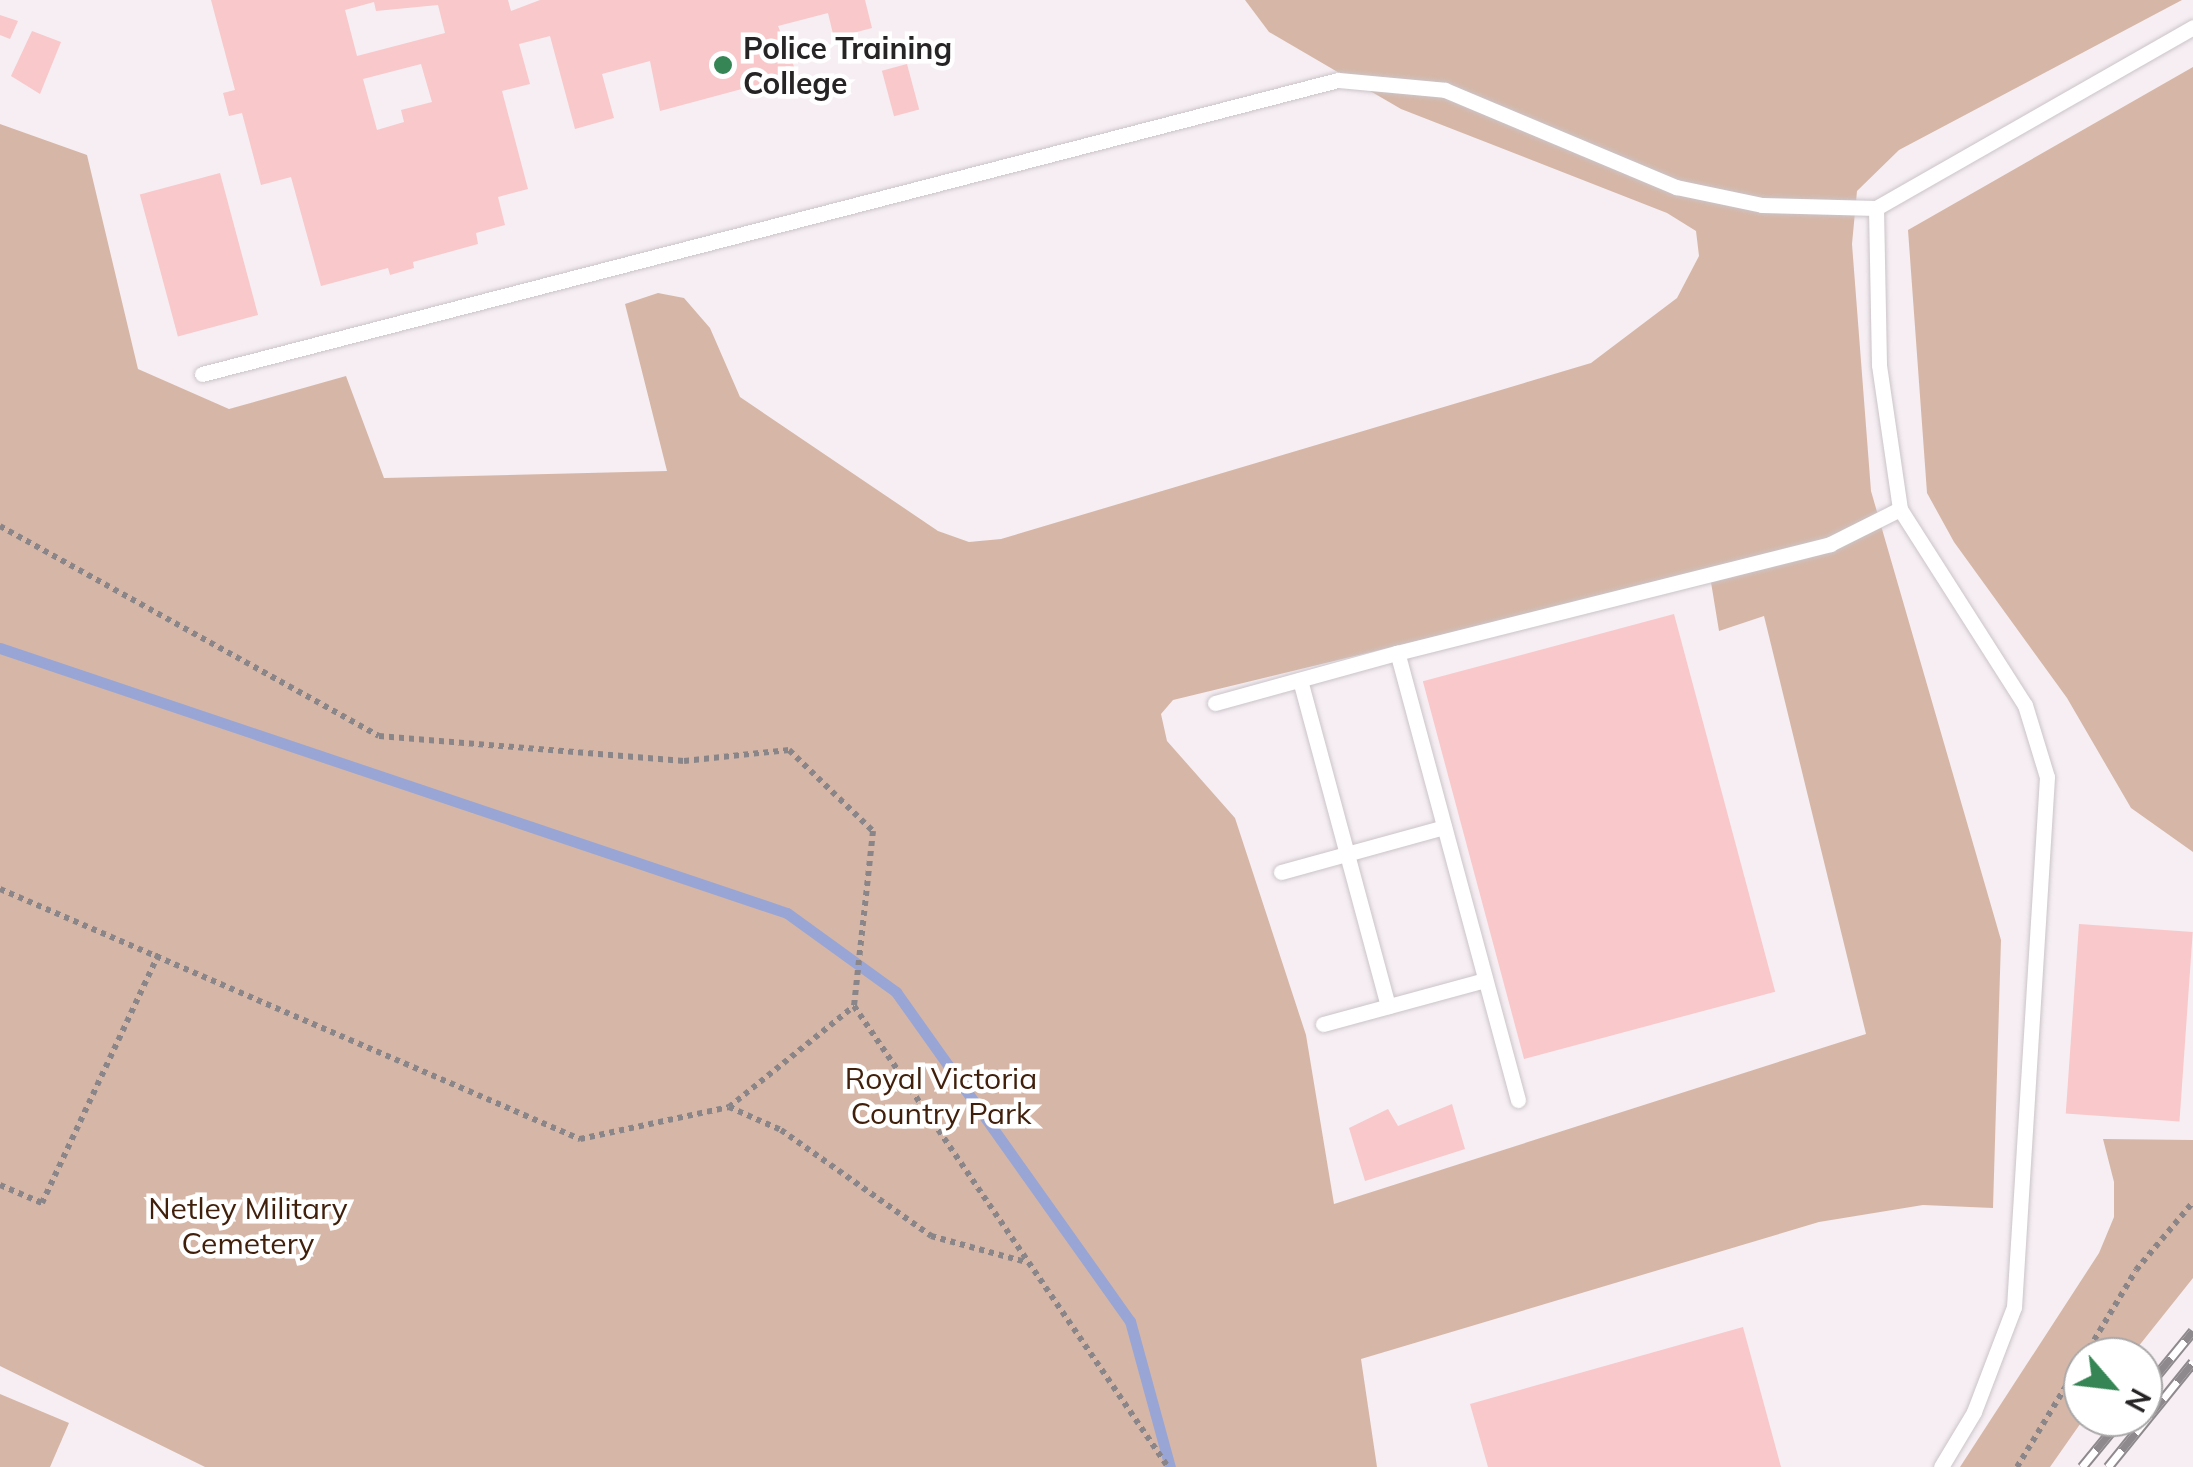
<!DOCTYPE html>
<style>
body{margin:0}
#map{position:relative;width:2193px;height:1467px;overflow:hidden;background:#f6eef3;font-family:Mulish,sans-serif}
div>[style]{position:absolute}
.green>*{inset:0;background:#d6b7a7}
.stream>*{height:11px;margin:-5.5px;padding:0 5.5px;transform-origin:5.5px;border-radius:5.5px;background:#99a6d5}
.building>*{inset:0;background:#f8c8ca;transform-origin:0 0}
.path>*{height:6px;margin-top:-3px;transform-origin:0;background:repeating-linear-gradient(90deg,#8a8588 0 5px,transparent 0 10px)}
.roads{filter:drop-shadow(0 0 2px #cbc4c8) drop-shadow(0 0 2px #cbc4c8)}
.lane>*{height:15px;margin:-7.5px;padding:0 7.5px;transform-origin:7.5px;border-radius:7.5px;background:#fff}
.rail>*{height:11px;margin-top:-5.5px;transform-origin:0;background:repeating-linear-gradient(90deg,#fff 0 22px,#8e898c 0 44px);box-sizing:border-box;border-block:2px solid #8e898c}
.dots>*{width:28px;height:28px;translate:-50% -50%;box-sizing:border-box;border:5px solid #fff;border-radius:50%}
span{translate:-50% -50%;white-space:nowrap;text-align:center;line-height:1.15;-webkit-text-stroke:9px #fff;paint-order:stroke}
.poi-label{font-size:30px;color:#272426;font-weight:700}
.left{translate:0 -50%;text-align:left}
.park-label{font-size:30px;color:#401f0b}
.north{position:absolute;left:2063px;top:1337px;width:100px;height:100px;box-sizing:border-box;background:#fff;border:2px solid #a9a7a8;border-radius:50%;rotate:118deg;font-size:28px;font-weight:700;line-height:40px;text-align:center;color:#272426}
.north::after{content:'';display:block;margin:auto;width:35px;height:45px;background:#368555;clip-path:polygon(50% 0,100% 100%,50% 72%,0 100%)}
</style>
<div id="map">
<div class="green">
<div style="clip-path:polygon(evenodd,1245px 0,2182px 0,1899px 150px,1857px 191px,1852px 244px,1871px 491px,2001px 940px,1993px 1208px,1923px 1205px,1819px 1222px,1361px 1359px,1377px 1467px,205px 1467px,0 1366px,0 124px,87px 155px,138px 369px,229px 409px,346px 376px,384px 478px,667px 471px,625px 304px,658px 293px,684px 298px,710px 328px,740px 397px,938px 531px,969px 542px,1001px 539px,1591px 363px,1677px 298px,1699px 256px,1696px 231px,1667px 213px,1401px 109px,1269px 32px,1245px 0,1709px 570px,1719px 631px,1764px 616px,1866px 1034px,1334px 1204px,1306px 1035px,1235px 818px,1167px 741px,1161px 714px,1173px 700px,1709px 570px)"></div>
<div style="clip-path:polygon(2193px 67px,2193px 852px,2131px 808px,2067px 698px,1954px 542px,1927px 493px,1908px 230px)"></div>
<div style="clip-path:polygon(2103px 1139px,2193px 1140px,2193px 1278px,2130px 1357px,2083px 1357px,2085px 1417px,2050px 1467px,1960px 1467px,2099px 1253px,2114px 1217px,2114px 1182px)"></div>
<div style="clip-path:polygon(0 1394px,69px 1423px,50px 1467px,0 1467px)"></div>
</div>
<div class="stream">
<div style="left:0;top:648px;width:830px;rotate:18.61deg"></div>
<div style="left:787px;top:913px;width:135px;rotate:35.9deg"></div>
<div style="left:896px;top:992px;width:404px;rotate:54.6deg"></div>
<div style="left:1130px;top:1321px;width:151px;rotate:74.7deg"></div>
</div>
<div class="building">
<div style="clip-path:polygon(evenodd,211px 0,508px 0,511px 11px,540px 0,865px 0,872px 28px,834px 38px,828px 13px,778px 26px,797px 74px,660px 111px,650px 61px,602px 74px,614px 118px,575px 129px,550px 36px,519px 44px,530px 84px,502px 91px,528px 189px,498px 197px,505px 225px,476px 233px,478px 244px,413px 262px,414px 268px,390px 275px,388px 268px,321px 286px,291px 177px,261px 185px,242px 113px,229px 116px,223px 93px,235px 90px,211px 0,374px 2px,376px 11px,438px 5px,445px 33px,357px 56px,345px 10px,374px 2px,211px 0,421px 64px,432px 102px,401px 110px,404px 122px,377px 130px,363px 79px,421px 64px)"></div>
<div style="clip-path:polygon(0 15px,18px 21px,10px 39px,0 35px)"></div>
<div style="clip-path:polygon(32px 31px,61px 42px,40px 94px,11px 76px)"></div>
<div style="left:907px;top:64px;width:47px;height:26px;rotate:75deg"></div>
<div style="left:220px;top:173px;width:147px;height:83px;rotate:75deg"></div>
<div style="left:1674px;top:614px;width:391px;height:260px;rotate:75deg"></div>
<div style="left:2079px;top:924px;width:114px;height:190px;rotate:4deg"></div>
<div style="clip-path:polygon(1452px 1104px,1465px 1149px,1365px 1181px,1349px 1128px,1388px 1109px,1398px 1126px)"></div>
<div style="clip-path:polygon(1743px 1327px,1781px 1467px,1488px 1467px,1470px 1404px)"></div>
</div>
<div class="path">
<div style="left:0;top:526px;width:433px;rotate:29deg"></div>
<div style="left:379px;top:736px;width:306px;rotate:4.7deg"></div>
<div style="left:684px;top:761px;width:106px;rotate:-6deg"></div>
<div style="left:789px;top:750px;width:117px;rotate:44deg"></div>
<div style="left:873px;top:831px;width:176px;rotate:96.2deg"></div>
<div style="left:854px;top:1006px;width:558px;rotate:55.74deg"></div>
<div style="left:0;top:889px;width:632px;rotate:23.32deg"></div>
<div style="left:580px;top:1139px;width:152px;rotate:-12.1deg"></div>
<div style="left:729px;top:1107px;width:57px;rotate:23.9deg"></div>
<div style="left:781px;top:1130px;width:184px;rotate:35.2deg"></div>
<div style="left:931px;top:1236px;width:98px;rotate:15.3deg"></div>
<div style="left:729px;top:1107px;width:161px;rotate:-38.9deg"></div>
<div style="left:0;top:1185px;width:46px;rotate:23.2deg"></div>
<div style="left:42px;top:1203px;width:276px;rotate:-64.9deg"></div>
<div style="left:2084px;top:1357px;width:101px;rotate:-59.1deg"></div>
<div style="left:2136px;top:1270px;width:89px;rotate:-50deg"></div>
<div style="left:2017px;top:1467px;width:127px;rotate:-58.8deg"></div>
</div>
<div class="roads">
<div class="lane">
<div style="left:1876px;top:208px;width:157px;rotate:88.9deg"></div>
<div style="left:1879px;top:365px;width:146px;rotate:81.7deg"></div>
<div style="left:1900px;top:509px;width:232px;rotate:57.5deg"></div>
<div style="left:2025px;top:705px;width:75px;rotate:73deg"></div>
<div style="left:2047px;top:777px;width:531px;rotate:93.56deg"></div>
<div style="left:2014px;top:1307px;width:112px;rotate:110.9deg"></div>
<div style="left:1974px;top:1412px;width:64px;rotate:121deg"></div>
<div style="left:202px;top:374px;width:1173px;rotate:-14.51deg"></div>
<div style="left:1338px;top:80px;width:107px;rotate:5.3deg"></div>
<div style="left:1445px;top:90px;width:251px;rotate:22.8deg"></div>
<div style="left:1676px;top:187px;width:88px;rotate:11.8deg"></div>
<div style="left:1762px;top:205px;width:114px;rotate:1.5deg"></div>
<div style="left:1876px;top:208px;width:365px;rotate:-29.7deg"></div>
<div style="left:1300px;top:680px;width:338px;rotate:74.9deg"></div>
<div style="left:1215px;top:703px;width:189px;rotate:-15.4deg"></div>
<div style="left:1281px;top:872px;width:169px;rotate:-15.4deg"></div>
<div style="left:1323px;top:1024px;width:168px;rotate:-15.2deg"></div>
<div style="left:1518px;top:1100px;width:463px;rotate:-105.1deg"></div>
<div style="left:1397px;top:653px;width:447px;rotate:-14.1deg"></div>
<div style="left:1830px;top:544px;width:78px;rotate:-26.6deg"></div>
</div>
</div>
<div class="rail">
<div style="left:2143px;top:1392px;width:79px;rotate:-50.7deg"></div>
<div style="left:2082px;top:1467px;width:65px;rotate:-50.6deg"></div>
<div style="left:2108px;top:1467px;width:135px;rotate:-51deg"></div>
</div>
<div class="dots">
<div style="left:723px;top:65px;background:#368555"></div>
</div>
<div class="poi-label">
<span class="left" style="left:743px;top:65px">Police Training<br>College</span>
</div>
<div class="park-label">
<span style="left:941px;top:1095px">Royal Victoria<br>Country Park</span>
<span style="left:248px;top:1225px">Netley Military<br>Cemetery</span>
</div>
<div class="north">N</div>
</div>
